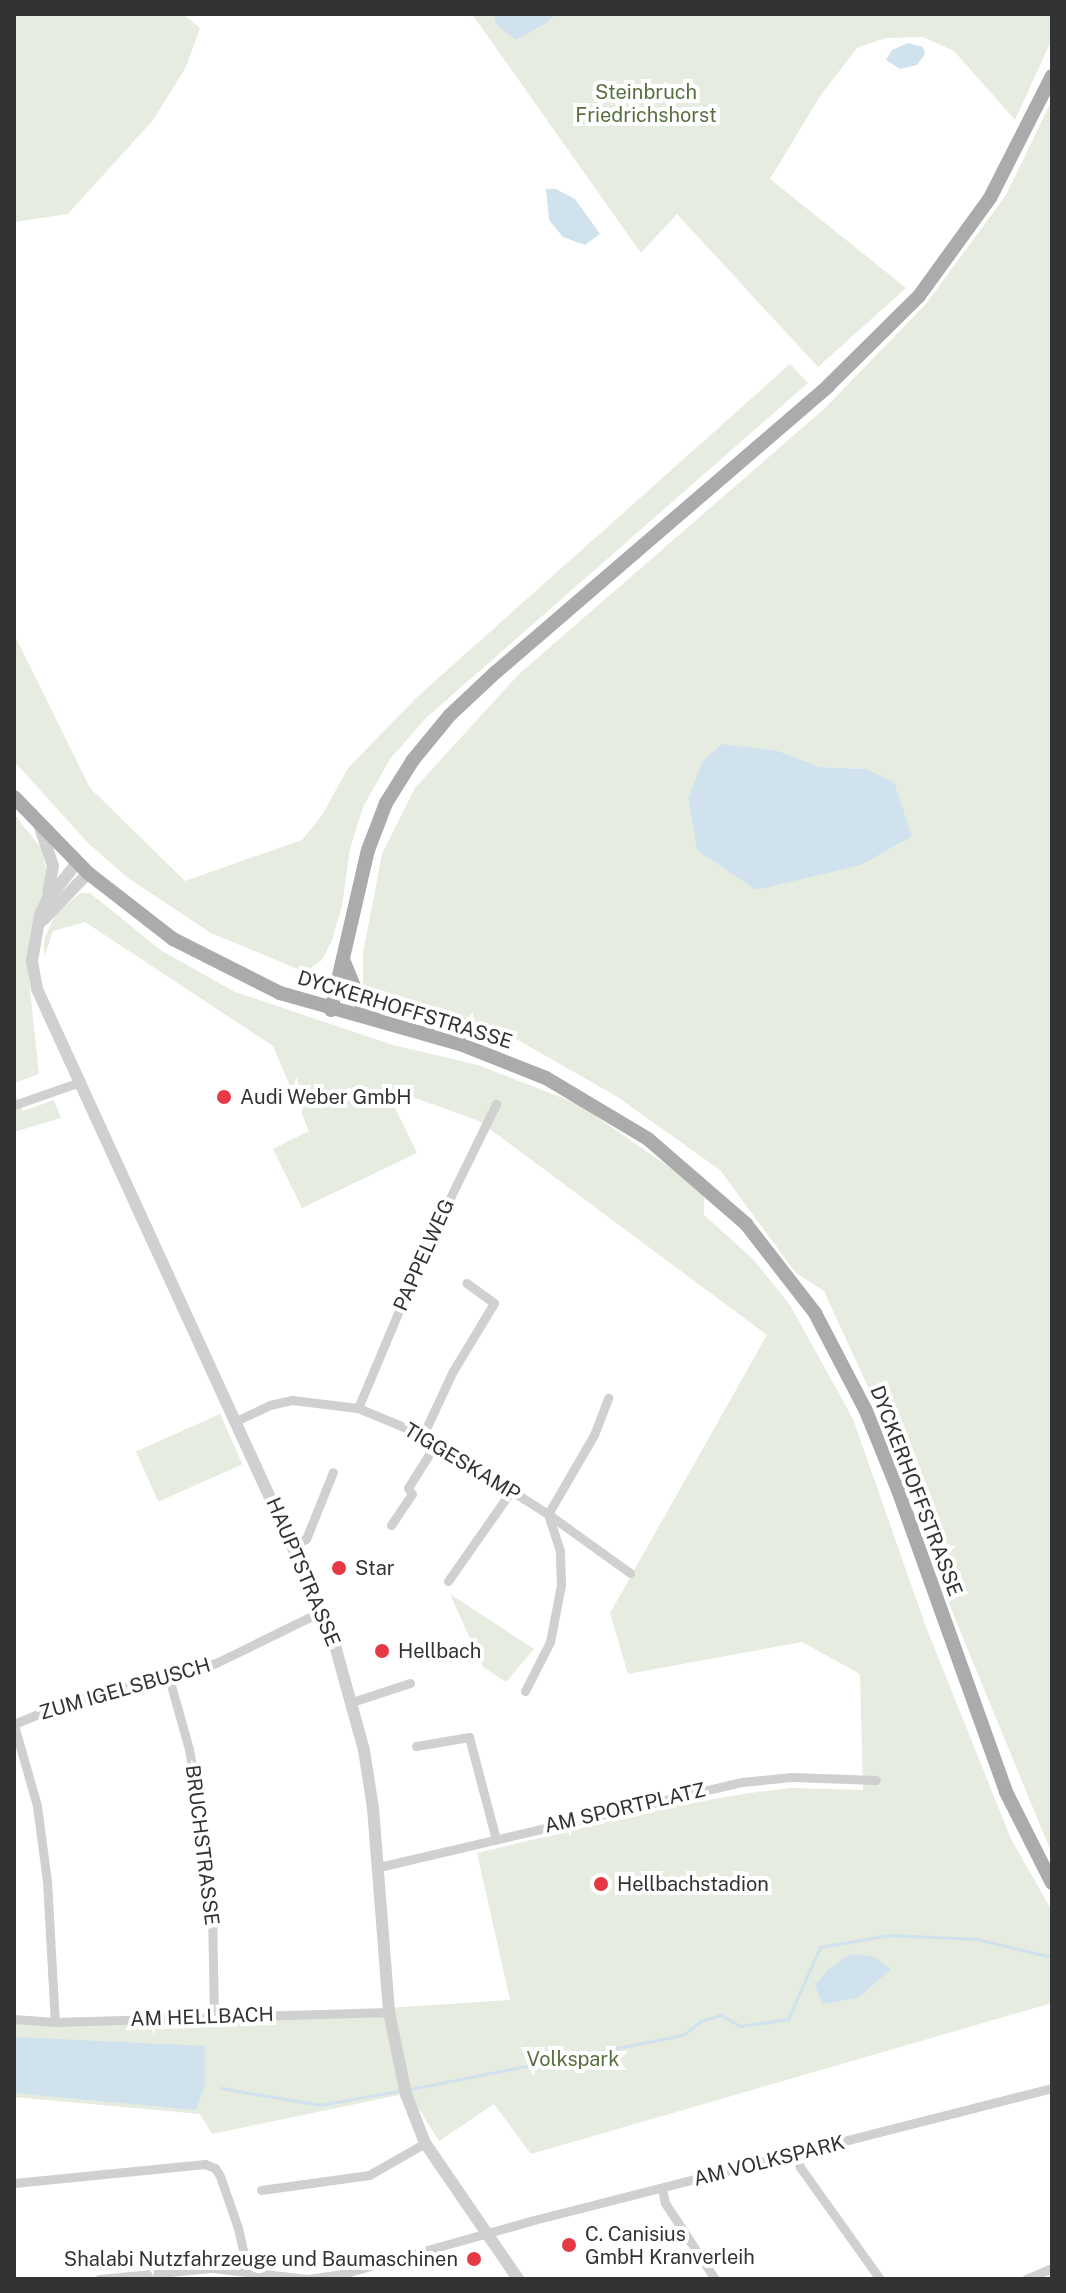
<!DOCTYPE html>
<style>
body{margin:0}
#map{position:relative;width:1066px;height:2293px;overflow:hidden;background:#fff;font-family:"Public Sans",sans-serif}
div>[style]{position:absolute}
.green>*{inset:0;background:#e6ecdf;transform-origin:0 0}
.water>*{inset:0;background:#cfe2ee}
.stream>*{height:3px;margin:-1.5px;padding:0 1.5px;transform-origin:1.5px;border-radius:1.5px;background:#cfe2ee}
.minor>*{height:9px;margin:-4.5px;padding:0 4.5px;transform-origin:4.5px;border-radius:4.5px;background:#d0d0d0}
.tertiary>*{height:12px;margin:-6px;padding:0 6px;transform-origin:6px;border-radius:6px;background:#d0d0d0}
.primary>*{height:14px;margin:-7px;padding:0 7px;transform-origin:7px;border-radius:7px;background:#ababab}
.dots>*{width:22px;height:22px;translate:-50% -50%;box-sizing:border-box;border:4px solid #fff;border-radius:50%}
span{translate:-50% -50%;white-space:nowrap;text-align:center;line-height:1.15;-webkit-text-stroke:8px #fff;paint-order:stroke}
.park-label{font-size:20px;color:#56703f}
.street-label{font-size:20px;color:#333}
.poi-label{font-size:20px;color:#333}
.left{translate:0 -50%;text-align:left}
.right{translate:-100% -50%;text-align:right}
.frame{position:absolute;inset:0;border:16px solid #333;pointer-events:none}
</style>
<div id="map">
<div class="green">
<div style="clip-path:polygon(14px 14px,183px 14px,200px 28px,186px 67px,153px 120px,68px 214px,14px 222px)"></div>
<div style="clip-path:polygon(472px 14px,1052px 14px,1052px 39px,1015px 120px,954px 51px,923px 37px,886px 38px,857px 48px,820px 96px,770px 179px,906px 288px,818px 367px,677px 214px,641px 253px)"></div>
<div style="clip-path:polygon(evenodd,1052px 100px,1052px 1854px,952px 1611px,901px 1459px,824px 1291px,796px 1273px,720px 1170px,616px 1096px,516px 1039px,372px 997px,363px 984px,363px 953px,382px 854px,415px 788px,519px 674px,824px 409px,926px 304px,1006px 195px,1052px 100px,778px 751px,820px 767px,866px 769px,757px 890px,697px 850px,688px 799px,778px 751px)"></div>
<div style="clip-path:polygon(790px 364px,808px 383px,427px 717px,390px 759px,363px 807px,350px 849px,342px 906px,332px 940px,322px 960px,305px 972px,211px 933px,128px 878px,87px 842px,14px 761px,15px 636px,90px 788px,185px 881px,302px 840px,322px 815px,348px 768px,416px 698px)"></div>
<div style="clip-path:polygon(14px 814px,41px 848px,48px 877px,27px 962px,39px 1074px,14px 1083px)"></div>
<div style="clip-path:polygon(80px 893px,90px 893px,162px 951px,235px 992px,393px 1045px,478px 1065px,578px 1104px,672px 1169px,704px 1197px,704px 1215px,753px 1259px,790px 1305px,853px 1419px,926px 1627px,1011px 1839px,1052px 1911px,1052px 2003px,531px 2154px,494px 2104px,439px 2141px,409px 2093px,212px 2134px,200px 2114px,14px 2097px,14px 2023px,204px 2020px,510px 2000px,477px 1853px,674px 1806px,750px 1793px,791px 1788px,863px 1790px,860px 1674px,802px 1642px,628px 1674px,610px 1613px,767px 1335px,479px 1121px,385px 1087px,417px 1153px,302px 1208px,273px 1149px,309px 1131px,273px 1046px,85px 922px,53px 931px,44px 957px,44px 940px,55px 915px)"></div>
<div style="clip-path:polygon(14px 1091px,23px 1111px,54px 1100px,61px 1118px,14px 1132px)"></div>
<div style="left:220px;top:1414px;width:55px;height:92px;rotate:66deg"></div>
<div style="clip-path:polygon(450px 1594px,534px 1649px,506px 1682px,483px 1667px)"></div>
</div>
<div class="water">
<div style="clip-path:polygon(494px 14px,555px 14px,548px 22px,516px 40px,496px 24px)"></div>
<div style="clip-path:polygon(908px 43px,923px 47px,925px 54px,917px 65px,900px 69px,886px 60px,892px 50px)"></div>
<div style="clip-path:polygon(546px 189px,556px 189px,575px 199px,600px 234px,585px 245px,563px 237px,549px 220px)"></div>
<div style="clip-path:polygon(722px 744px,778px 751px,820px 767px,866px 769px,894px 782px,912px 836px,861px 865px,756px 890px,697px 850px,688px 799px,702px 762px)"></div>
<div style="clip-path:polygon(851px 1954px,872px 1956px,891px 1969px,858px 1998px,822px 2004px,815px 1985px,827px 1970px)"></div>
<div style="clip-path:polygon(14px 2037px,205px 2046px,205px 2085px,196px 2110px,14px 2093px)"></div>
</div>
<div class="stream">
<div style="left:221px;top:2088px;width:100px;rotate:9.7deg"></div>
<div style="left:320px;top:2105px;width:84px;rotate:-10.2deg"></div>
<div style="left:410px;top:2089px;width:278px;rotate:-11.2deg"></div>
<div style="left:683px;top:2035px;width:23px;rotate:-38deg"></div>
<div style="left:701px;top:2021px;width:21px;rotate:-17deg"></div>
<div style="left:721px;top:2015px;width:22px;rotate:30deg"></div>
<div style="left:740px;top:2026px;width:49px;rotate:-8.3deg"></div>
<div style="left:788px;top:2019px;width:79px;rotate:-66deg"></div>
<div style="left:820px;top:1947px;width:71px;rotate:-9.7deg"></div>
<div style="left:890px;top:1935px;width:86px;rotate:2.7deg"></div>
<div style="left:976px;top:1939px;width:78px;rotate:13.3deg"></div>
</div>
<div class="minor">
<div style="left:14px;top:1105px;width:67px;rotate:-19.2deg"></div>
<div style="left:358px;top:1408px;width:170px;rotate:-67.2deg"></div>
<div style="left:424px;top:1251px;width:164px;rotate:-63.9deg"></div>
<div style="left:236px;top:1421px;width:38px;rotate:-25deg"></div>
<div style="left:270px;top:1405px;width:23px;rotate:-13deg"></div>
<div style="left:292px;top:1400px;width:66px;rotate:6.9deg"></div>
<div style="left:358px;top:1408px;width:70px;rotate:22.6deg"></div>
<div style="left:423px;top:1435px;width:148px;rotate:32.3deg"></div>
<div style="left:548px;top:1514px;width:101px;rotate:35.7deg"></div>
<div style="left:423px;top:1435px;width:71px;rotate:-64.9deg"></div>
<div style="left:453px;top:1371px;width:79px;rotate:-58.9deg"></div>
<div style="left:494px;top:1303px;width:34px;rotate:-144deg"></div>
<div style="left:391px;top:1525px;width:37px;rotate:-56deg"></div>
<div style="left:412px;top:1494px;width:7px;rotate:-124deg"></div>
<div style="left:408px;top:1488px;width:53px;rotate:-58.1deg"></div>
<div style="left:293px;top:1545px;width:14px;rotate:-25deg"></div>
<div style="left:306px;top:1539px;width:72px;rotate:-68.1deg"></div>
<div style="left:448px;top:1581px;width:110px;rotate:-55deg"></div>
<div style="left:169px;top:1678px;width:74px;rotate:74.3deg"></div>
<div style="left:189px;top:1749px;width:93px;rotate:80.7deg"></div>
<div style="left:204px;top:1841px;width:70px;rotate:83.5deg"></div>
<div style="left:212px;top:1911px;width:104px;rotate:88.9deg"></div>
<div style="left:525px;top:1691px;width:55px;rotate:-63deg"></div>
<div style="left:550px;top:1642px;width:58px;rotate:-79.1deg"></div>
<div style="left:561px;top:1585px;width:34px;rotate:-92deg"></div>
<div style="left:560px;top:1551px;width:39px;rotate:-108deg"></div>
<div style="left:548px;top:1514px;width:91px;rotate:-59.8deg"></div>
<div style="left:594px;top:1435px;width:40px;rotate:-69deg"></div>
<div style="left:352px;top:1702px;width:61px;rotate:-18.1deg"></div>
<div style="left:14px;top:1724px;width:52px;rotate:-22.6deg"></div>
<div style="left:62px;top:1704px;width:159px;rotate:-14.9deg"></div>
<div style="left:216px;top:1663px;width:118px;rotate:-26.1deg"></div>
<div style="left:14px;top:1725px;width:84px;rotate:74.1deg"></div>
<div style="left:37px;top:1806px;width:76px;rotate:82.4deg"></div>
<div style="left:47px;top:1881px;width:141px;rotate:86.8deg"></div>
<div style="left:416px;top:1746px;width:54px;rotate:-9.6deg"></div>
<div style="left:469px;top:1737px;width:106px;rotate:75.2deg"></div>
<div style="left:379px;top:1867px;width:373px;rotate:-13.2deg"></div>
<div style="left:742px;top:1782px;width:50px;rotate:-5.7deg"></div>
<div style="left:792px;top:1777px;width:84px;rotate:2deg"></div>
<div style="left:14px;top:2019px;width:41px;rotate:4.2deg"></div>
<div style="left:55px;top:2022px;width:334px;rotate:-1.7deg"></div>
<div style="left:796px;top:2154px;width:14px;rotate:73deg"></div>
<div style="left:800px;top:2167px;width:138px;rotate:54.5deg"></div>
<div style="left:14px;top:2183px;width:192px;rotate:-5.7deg"></div>
<div style="left:205px;top:2164px;width:11px;rotate:22deg"></div>
<div style="left:215px;top:2168px;width:9px;rotate:58deg"></div>
<div style="left:220px;top:2176px;width:55px;rotate:70.9deg"></div>
<div style="left:238px;top:2228px;width:45px;rotate:77.2deg"></div>
<div style="left:662px;top:2189px;width:14px;rotate:78deg"></div>
<div style="left:665px;top:2203px;width:91px;rotate:56.7deg"></div>
<div style="left:261px;top:2190px;width:109px;rotate:-7.9deg"></div>
<div style="left:369px;top:2175px;width:64px;rotate:-29.7deg"></div>
<div style="left:99px;top:2279px;width:114px;rotate:-5.6deg"></div>
<div style="left:212px;top:2268px;width:96px;rotate:6.6deg"></div>
<div style="left:307px;top:2279px;width:35px;rotate:-8deg"></div>
<div style="left:342px;top:2274px;width:199px;rotate:-15.7deg"></div>
<div style="left:534px;top:2220px;width:535px;rotate:-14.3deg"></div>
<div style="left:1026px;top:2279px;width:28px;rotate:-23deg"></div>
</div>
<div class="tertiary">
<div style="left:40px;top:827px;width:41px;rotate:71.6deg"></div>
<div style="left:53px;top:866px;width:27px;rotate:100deg"></div>
<div style="left:77px;top:863px;width:48px;rotate:129deg"></div>
<div style="left:47px;top:900px;width:17px;rotate:115deg"></div>
<div style="left:40px;top:915px;width:47px;rotate:99.9deg"></div>
<div style="left:32px;top:961px;width:28px;rotate:80deg"></div>
<div style="left:37px;top:989px;width:706px;rotate:65.39deg"></div>
<div style="left:331px;top:1631px;width:123px;rotate:74.5deg"></div>
<div style="left:364px;top:1750px;width:59px;rotate:81.2deg"></div>
<div style="left:373px;top:1808px;width:205px;rotate:85.5deg"></div>
<div style="left:389px;top:2012px;width:84px;rotate:78.3deg"></div>
<div style="left:406px;top:2094px;width:53px;rotate:68.8deg"></div>
<div style="left:425px;top:2143px;width:165px;rotate:55.6deg"></div>
<div style="left:43px;top:920px;width:65px;rotate:-46.2deg"></div>
</div>
<div class="primary">
<div style="left:14px;top:797px;width:106px;rotate:45.8deg"></div>
<div style="left:88px;top:873px;width:108px;rotate:37.8deg"></div>
<div style="left:173px;top:939px;width:120px;rotate:26.8deg"></div>
<div style="left:280px;top:993px;width:187px;rotate:15.8deg"></div>
<div style="left:460px;top:1044px;width:92px;rotate:21.6deg"></div>
<div style="left:546px;top:1078px;width:119px;rotate:30.9deg"></div>
<div style="left:648px;top:1139px;width:130px;rotate:40.9deg"></div>
<div style="left:746px;top:1224px;width:113px;rotate:52.2deg"></div>
<div style="left:815px;top:1313px;width:110px;rotate:62.5deg"></div>
<div style="left:866px;top:1411px;width:85px;rotate:67.9deg"></div>
<div style="left:898px;top:1490px;width:321px;rotate:70.3deg"></div>
<div style="left:1006px;top:1792px;width:102px;rotate:63.2deg"></div>
<div style="left:344px;top:962px;width:48px;rotate:67.8deg"></div>
<div style="left:362px;top:1006px;width:19px;rotate:43deg"></div>
<div style="left:331px;top:1010px;width:164px;rotate:-77deg"></div>
<div style="left:368px;top:850px;width:50px;rotate:-69deg"></div>
<div style="left:386px;top:803px;width:51px;rotate:-57.9deg"></div>
<div style="left:413px;top:760px;width:58px;rotate:-50.6deg"></div>
<div style="left:450px;top:715px;width:63px;rotate:-43.1deg"></div>
<div style="left:496px;top:672px;width:438px;rotate:-40.7deg"></div>
<div style="left:828px;top:386px;width:128px;rotate:-44.7deg"></div>
<div style="left:919px;top:296px;width:121px;rotate:-54.1deg"></div>
<div style="left:990px;top:198px;width:137px;rotate:-63.1deg"></div>
</div>
<div class="dots">
<div style="left:224px;top:1097px;background:#e63946"></div>
<div style="left:339px;top:1568px;background:#e63946"></div>
<div style="left:382px;top:1651px;background:#e63946"></div>
<div style="left:601px;top:1884px;background:#e63946"></div>
<div style="left:569px;top:2245px;background:#e63946"></div>
<div style="left:474px;top:2259px;background:#e63946"></div>
</div>
<div class="park-label">
<span style="left:646px;top:104px">Steinbruch<br>Friedrichshorst</span>
<span style="left:573px;top:2059px">Volkspark</span>
</div>
<div class="street-label">
<span style="left:405px;top:1010px;rotate:17deg">DYCKERHOFFSTRASSE</span>
<span style="left:424px;top:1255px;rotate:-66deg">PAPPELWEG</span>
<span style="left:462px;top:1462px;rotate:31deg">TIGGESKAMP</span>
<span style="left:916px;top:1491px;rotate:69deg">DYCKERHOFFSTRASSE</span>
<span style="left:303px;top:1572px;rotate:67deg">HAUPTSTRASSE</span>
<span style="left:125px;top:1689px;rotate:-16deg">ZUM IGELSBUSCH</span>
<span style="left:625px;top:1808px;rotate:-13deg">AM SPORTPLATZ</span>
<span style="left:202px;top:1845px;rotate:83deg">BRUCHSTRASSE</span>
<span style="left:202px;top:2017px;rotate:-2deg">AM HELLBACH</span>
<span style="left:769px;top:2161px;rotate:-14deg">AM VOLKSPARK</span>
</div>
<div class="poi-label">
<span class="left" style="left:240px;top:1097px">Audi Weber GmbH</span>
<span class="left" style="left:355px;top:1568px">Star</span>
<span class="left" style="left:398px;top:1651px">Hellbach</span>
<span class="left" style="left:617px;top:1884px">Hellbachstadion</span>
<span class="left" style="left:585px;top:2246px">C. Canisius<br>GmbH Kranverleih</span>
<span class="right" style="left:458px;top:2259px">Shalabi Nutzfahrzeuge und Baumaschinen</span>
</div>
<div class="frame"></div>
</div>
